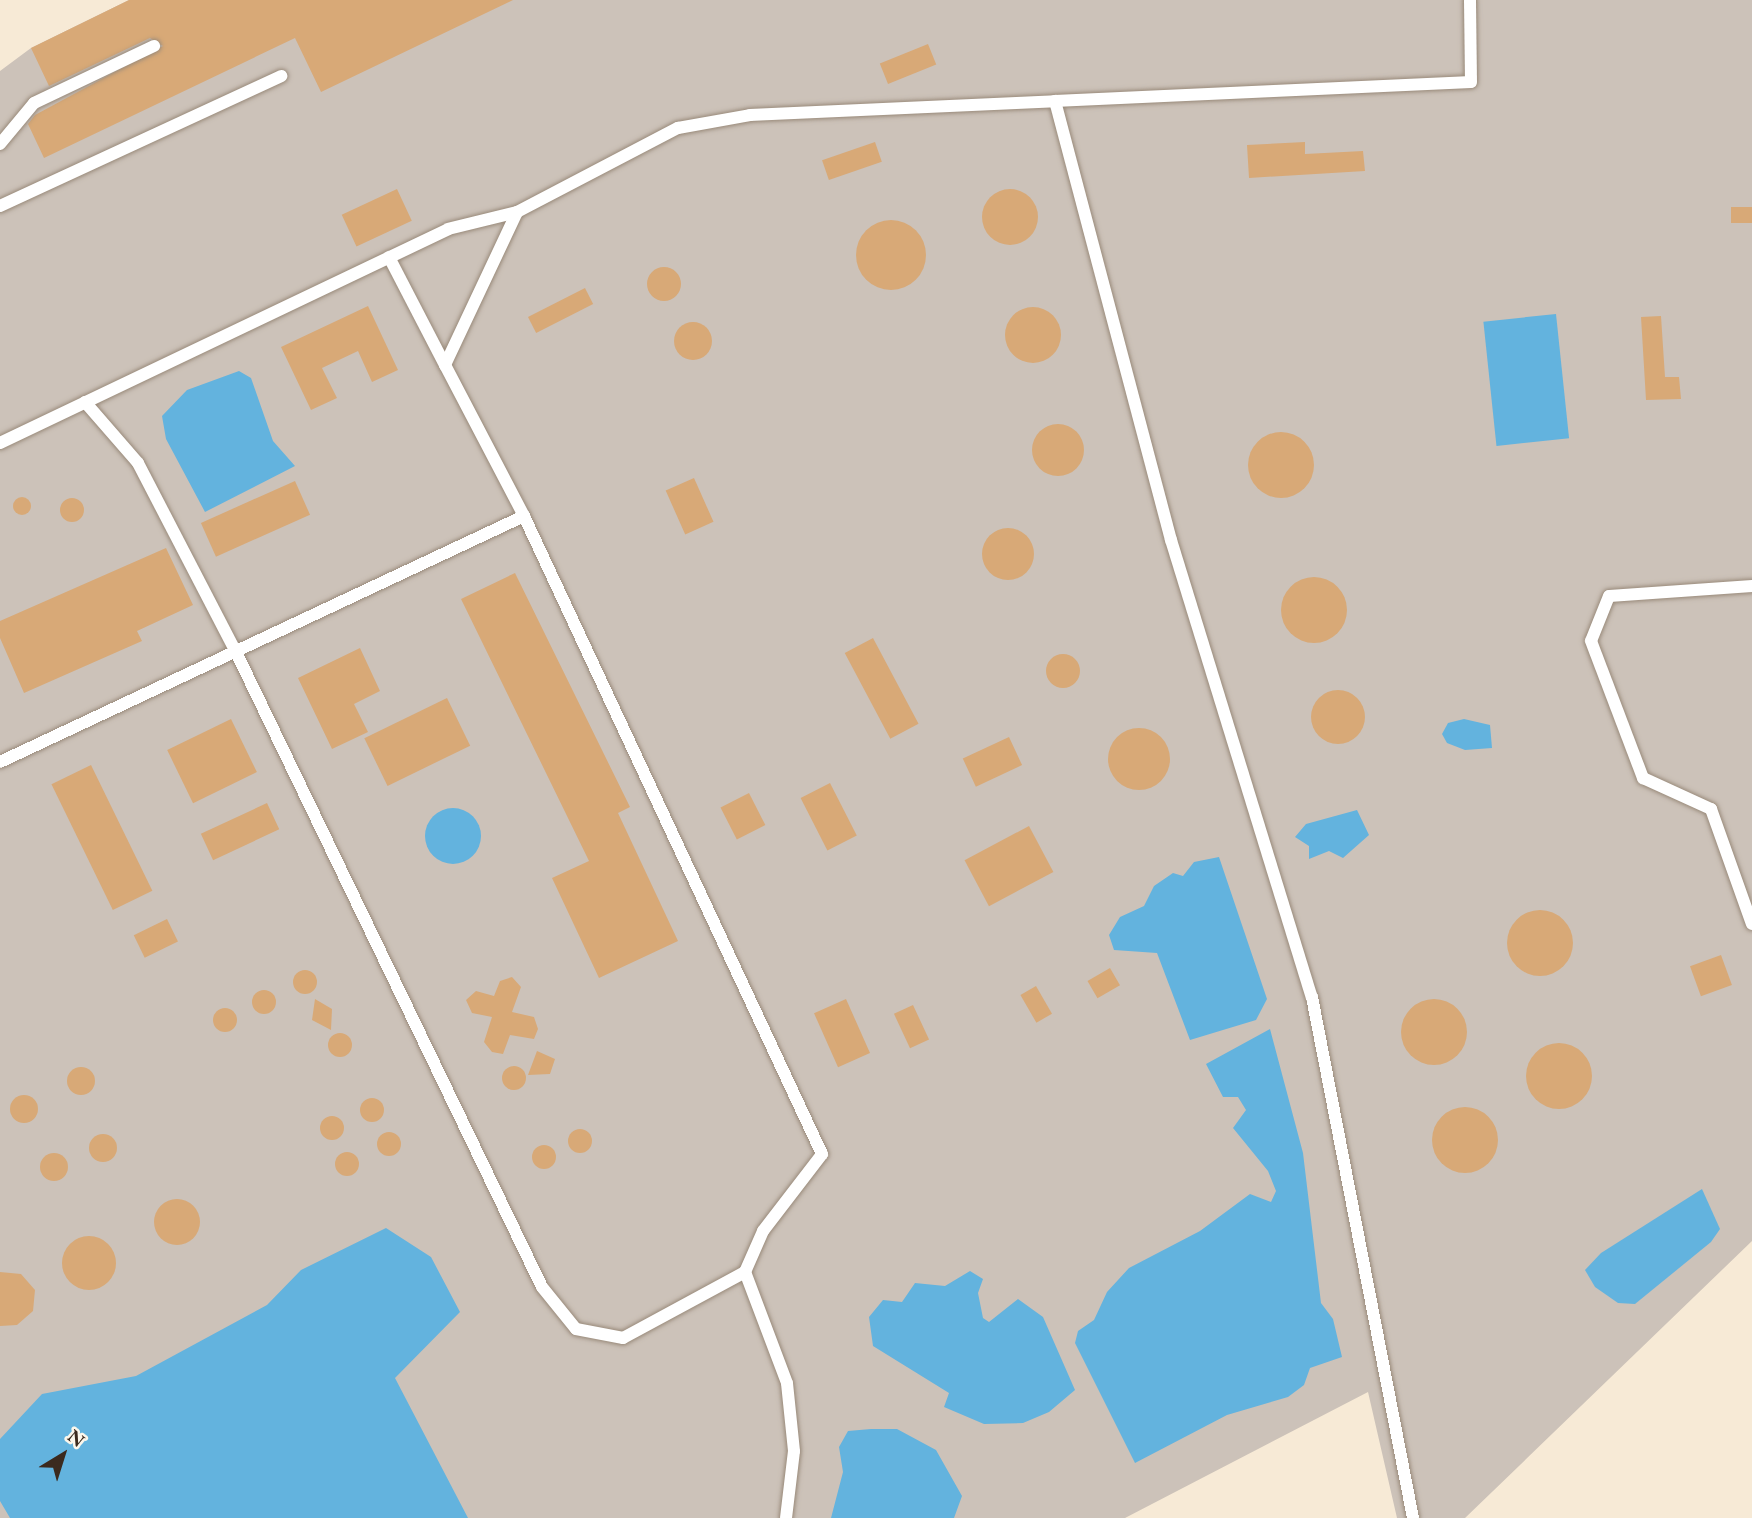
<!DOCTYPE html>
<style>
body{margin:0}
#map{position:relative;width:1752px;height:1518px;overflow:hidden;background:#f7ead6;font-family:"EB Garamond",serif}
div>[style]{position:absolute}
.industrial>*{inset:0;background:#ccc2b9}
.water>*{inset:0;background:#63b3de;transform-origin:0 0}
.round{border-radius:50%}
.building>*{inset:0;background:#d8a977;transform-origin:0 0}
.roads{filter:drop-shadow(0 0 2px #998a7a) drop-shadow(0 0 2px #998a7a)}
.service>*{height:12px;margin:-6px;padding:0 6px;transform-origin:6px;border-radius:6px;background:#fff}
span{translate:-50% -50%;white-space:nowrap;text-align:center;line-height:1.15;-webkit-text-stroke:5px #fbf7ec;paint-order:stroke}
.north{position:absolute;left:28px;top:1420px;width:70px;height:70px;-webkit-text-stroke:5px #fbf7ec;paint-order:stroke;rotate:38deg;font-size:19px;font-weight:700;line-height:28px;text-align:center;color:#3b2a1e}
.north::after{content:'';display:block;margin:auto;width:24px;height:32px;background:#3b2a1e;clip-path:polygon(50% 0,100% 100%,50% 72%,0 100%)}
</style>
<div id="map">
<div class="industrial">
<div style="clip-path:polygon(129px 0,1752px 0,1752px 1241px,1465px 1518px,1397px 1518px,1368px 1392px,1125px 1518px,0 1518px,0 71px,31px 48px)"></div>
</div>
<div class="water">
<div style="left:1556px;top:314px;width:125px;height:73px;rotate:84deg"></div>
<div style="clip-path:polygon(239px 371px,251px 378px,273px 441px,295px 466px,205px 512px,166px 439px,162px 416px,187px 390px)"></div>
<div style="clip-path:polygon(1464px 719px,1490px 725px,1492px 748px,1465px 750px,1447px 743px,1442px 734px,1448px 723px)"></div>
<div class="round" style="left:425px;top:808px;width:56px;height:56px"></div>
<div style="clip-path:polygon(1357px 810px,1369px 835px,1343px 858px,1329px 851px,1309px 859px,1309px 846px,1295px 837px,1306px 824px)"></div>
<div style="clip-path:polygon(1219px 857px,1267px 999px,1256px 1020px,1190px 1040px,1157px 953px,1114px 950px,1109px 935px,1120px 917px,1144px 906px,1154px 886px,1173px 873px,1183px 876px,1194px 862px)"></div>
<div style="clip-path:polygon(1270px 1029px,1303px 1153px,1321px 1303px,1333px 1319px,1342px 1357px,1310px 1368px,1304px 1385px,1288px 1397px,1227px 1415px,1135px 1463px,1075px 1343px,1078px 1331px,1094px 1320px,1107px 1292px,1129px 1268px,1200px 1231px,1250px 1194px,1271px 1202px,1276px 1191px,1268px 1171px,1233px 1128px,1246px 1110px,1238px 1097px,1223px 1097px,1206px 1064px)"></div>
<div style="clip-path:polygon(1702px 1189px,1720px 1229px,1711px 1242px,1635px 1304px,1618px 1303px,1595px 1287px,1585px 1270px,1601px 1253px)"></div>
<div style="clip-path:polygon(386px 1228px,431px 1257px,460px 1312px,395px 1378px,468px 1518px,10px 1518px,0 1501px,0 1439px,42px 1394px,136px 1376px,267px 1305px,301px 1270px)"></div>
<div style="clip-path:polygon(970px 1271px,983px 1279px,978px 1293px,983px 1318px,989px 1322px,1018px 1299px,1043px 1317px,1075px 1390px,1049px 1412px,1023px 1423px,984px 1424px,944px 1407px,949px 1393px,873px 1346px,869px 1317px,883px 1300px,902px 1302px,915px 1283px,945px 1286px)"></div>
<div style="clip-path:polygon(871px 1429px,897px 1429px,936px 1450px,962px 1496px,954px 1518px,831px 1518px,843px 1472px,839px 1447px,848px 1431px)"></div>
</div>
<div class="building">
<div style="clip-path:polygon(129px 0,513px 0,321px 92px,295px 38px,44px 158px,28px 124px,35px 115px,163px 46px,150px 38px,49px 86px,31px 48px)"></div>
<div style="left:928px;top:44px;width:22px;height:52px;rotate:68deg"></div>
<div style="left:875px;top:142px;width:21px;height:56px;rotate:71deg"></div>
<div style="clip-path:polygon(1305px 142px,1305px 154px,1363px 151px,1365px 171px,1249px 178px,1247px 145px)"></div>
<div class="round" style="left:982px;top:189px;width:56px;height:56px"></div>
<div style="left:397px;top:189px;width:35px;height:61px;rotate:65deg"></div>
<div style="left:1731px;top:207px;width:21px;height:16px"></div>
<div class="round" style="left:856px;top:220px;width:70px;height:70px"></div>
<div class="round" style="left:647px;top:267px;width:34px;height:34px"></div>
<div style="left:585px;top:288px;width:18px;height:64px;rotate:63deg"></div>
<div style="clip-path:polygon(368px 306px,398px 370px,372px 382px,358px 351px,322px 368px,337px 398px,311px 410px,281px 347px)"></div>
<div class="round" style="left:1005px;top:307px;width:56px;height:56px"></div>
<div style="clip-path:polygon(1661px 316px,1665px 377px,1679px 377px,1681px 399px,1646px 400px,1641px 317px)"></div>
<div class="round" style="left:674px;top:322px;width:38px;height:38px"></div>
<div class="round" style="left:1032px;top:424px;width:52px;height:52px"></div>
<div class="round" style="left:1248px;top:432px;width:66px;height:66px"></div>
<div style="left:694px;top:478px;width:48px;height:31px;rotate:66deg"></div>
<div style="left:295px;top:481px;width:37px;height:103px;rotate:66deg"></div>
<div class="round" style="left:13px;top:497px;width:18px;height:18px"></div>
<div class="round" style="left:60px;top:498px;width:24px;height:24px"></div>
<div class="round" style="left:982px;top:528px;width:52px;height:52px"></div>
<div style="clip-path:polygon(166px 548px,193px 605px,137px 631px,142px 641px,24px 693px,0 638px,0 621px)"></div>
<div style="clip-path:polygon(515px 573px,630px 807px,618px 813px,678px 941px,599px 978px,552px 878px,589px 861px,461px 599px)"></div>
<div class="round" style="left:1281px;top:577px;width:66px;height:66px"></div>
<div style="left:873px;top:638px;width:97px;height:32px;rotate:62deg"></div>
<div style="clip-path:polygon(360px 648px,380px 691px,354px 704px,368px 732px,332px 749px,298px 678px)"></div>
<div class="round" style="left:1046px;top:654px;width:34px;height:34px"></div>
<div class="round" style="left:1311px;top:690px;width:54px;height:54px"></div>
<div style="left:447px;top:698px;width:53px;height:92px;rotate:64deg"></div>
<div style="left:231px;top:719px;width:59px;height:71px;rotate:64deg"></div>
<div class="round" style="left:1108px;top:728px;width:62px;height:62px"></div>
<div style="left:1009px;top:737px;width:31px;height:51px;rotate:65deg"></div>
<div style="left:91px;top:765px;width:140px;height:44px;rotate:64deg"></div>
<div style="left:830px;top:783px;width:59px;height:33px;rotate:63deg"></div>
<div style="left:749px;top:793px;width:36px;height:32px;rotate:63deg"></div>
<div style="left:267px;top:803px;width:29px;height:73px;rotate:65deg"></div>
<div style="left:1029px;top:826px;width:52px;height:73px;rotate:62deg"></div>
<div class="round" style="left:1507px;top:910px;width:66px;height:66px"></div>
<div style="left:167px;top:919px;width:25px;height:37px;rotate:64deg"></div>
<div style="left:1721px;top:955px;width:32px;height:33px;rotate:70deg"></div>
<div style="left:1110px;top:968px;width:20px;height:26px;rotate:60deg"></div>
<div class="round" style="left:293px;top:970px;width:24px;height:24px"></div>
<div style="clip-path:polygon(512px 977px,521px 987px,512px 1012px,534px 1017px,538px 1029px,534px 1039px,510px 1035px,503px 1054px,492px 1052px,484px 1042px,492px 1017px,472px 1013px,466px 1000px,476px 991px,494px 996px,500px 981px)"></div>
<div style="left:1036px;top:986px;width:32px;height:18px;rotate:60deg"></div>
<div class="round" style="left:252px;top:990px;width:24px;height:24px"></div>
<div style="clip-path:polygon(315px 999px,332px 1009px,331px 1030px,312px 1020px)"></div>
<div style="left:846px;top:999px;width:59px;height:35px;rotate:66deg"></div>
<div class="round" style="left:1401px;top:999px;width:66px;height:66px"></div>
<div style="left:913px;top:1005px;width:38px;height:21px;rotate:65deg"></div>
<div class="round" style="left:213px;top:1008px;width:24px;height:24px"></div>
<div class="round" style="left:328px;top:1033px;width:24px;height:24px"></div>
<div class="round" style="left:1526px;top:1043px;width:66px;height:66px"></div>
<div style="clip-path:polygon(537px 1051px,555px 1059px,550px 1074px,528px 1075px)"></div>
<div class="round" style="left:502px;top:1066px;width:24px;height:24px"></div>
<div class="round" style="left:67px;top:1067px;width:28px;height:28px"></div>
<div class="round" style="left:10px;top:1095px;width:28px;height:28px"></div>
<div class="round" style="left:360px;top:1098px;width:24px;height:24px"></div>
<div class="round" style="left:1432px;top:1107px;width:66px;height:66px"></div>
<div class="round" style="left:320px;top:1116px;width:24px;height:24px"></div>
<div class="round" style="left:568px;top:1129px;width:24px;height:24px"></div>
<div class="round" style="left:377px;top:1132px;width:24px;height:24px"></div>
<div class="round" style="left:89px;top:1134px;width:28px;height:28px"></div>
<div class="round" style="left:532px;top:1145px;width:24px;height:24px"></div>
<div class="round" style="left:335px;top:1152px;width:24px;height:24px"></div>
<div class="round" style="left:40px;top:1153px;width:28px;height:28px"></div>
<div class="round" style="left:154px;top:1199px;width:46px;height:46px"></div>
<div class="round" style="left:62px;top:1236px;width:54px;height:54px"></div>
<div style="clip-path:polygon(0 1272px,21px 1274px,35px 1290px,33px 1311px,17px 1325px,0 1326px)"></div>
</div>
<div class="roads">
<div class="service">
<div style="left:1055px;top:101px;width:416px;rotate:-2.6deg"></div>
<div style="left:1471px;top:82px;width:82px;rotate:-90.7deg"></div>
<div style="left:0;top:144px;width:53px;rotate:-50.3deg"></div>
<div style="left:34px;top:103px;width:133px;rotate:-25.4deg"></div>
<div style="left:0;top:206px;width:310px;rotate:-24.8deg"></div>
<div style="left:389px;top:257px;width:122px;rotate:62.6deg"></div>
<div style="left:85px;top:402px;width:81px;rotate:49deg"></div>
<div style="left:138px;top:463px;width:213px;rotate:62.6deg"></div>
<div style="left:236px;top:652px;width:705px;rotate:64.27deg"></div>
<div style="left:542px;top:1287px;width:54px;rotate:51deg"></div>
<div style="left:576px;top:1329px;width:48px;rotate:10.8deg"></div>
<div style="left:623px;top:1338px;width:139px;rotate:-28.4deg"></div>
<div style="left:0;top:443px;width:496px;rotate:-25.5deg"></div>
<div style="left:448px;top:229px;width:71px;rotate:-13.8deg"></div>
<div style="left:1752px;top:586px;width:143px;rotate:176deg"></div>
<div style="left:1609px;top:596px;width:48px;rotate:111.8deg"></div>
<div style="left:1591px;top:641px;width:147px;rotate:69.2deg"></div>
<div style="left:1643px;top:778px;width:75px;rotate:24.5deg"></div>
<div style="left:1711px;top:809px;width:122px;rotate:70.4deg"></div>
<div style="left:0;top:762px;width:579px;rotate:-25.15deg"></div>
<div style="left:786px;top:1518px;width:67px;rotate:-83.2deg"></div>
<div style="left:794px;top:1451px;width:68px;rotate:-95.9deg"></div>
<div style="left:787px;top:1383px;width:119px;rotate:-110.7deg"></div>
<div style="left:745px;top:1272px;width:45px;rotate:-66.3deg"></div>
<div style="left:763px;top:1231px;width:97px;rotate:-52.5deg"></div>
<div style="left:822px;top:1154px;width:704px;rotate:-115.04deg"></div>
<div style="left:524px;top:516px;width:170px;rotate:-117.6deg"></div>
<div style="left:445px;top:365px;width:169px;rotate:-64.8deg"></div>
<div style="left:517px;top:212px;width:182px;rotate:-27.6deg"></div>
<div style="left:678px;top:128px;width:73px;rotate:-10.2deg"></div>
<div style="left:750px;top:115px;width:305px;rotate:-2.6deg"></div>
<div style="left:1055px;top:101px;width:454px;rotate:75.2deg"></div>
<div style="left:1171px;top:540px;width:478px;rotate:72.9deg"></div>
<div style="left:1312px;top:997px;width:531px;rotate:79.03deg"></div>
</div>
</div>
<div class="north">N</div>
</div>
